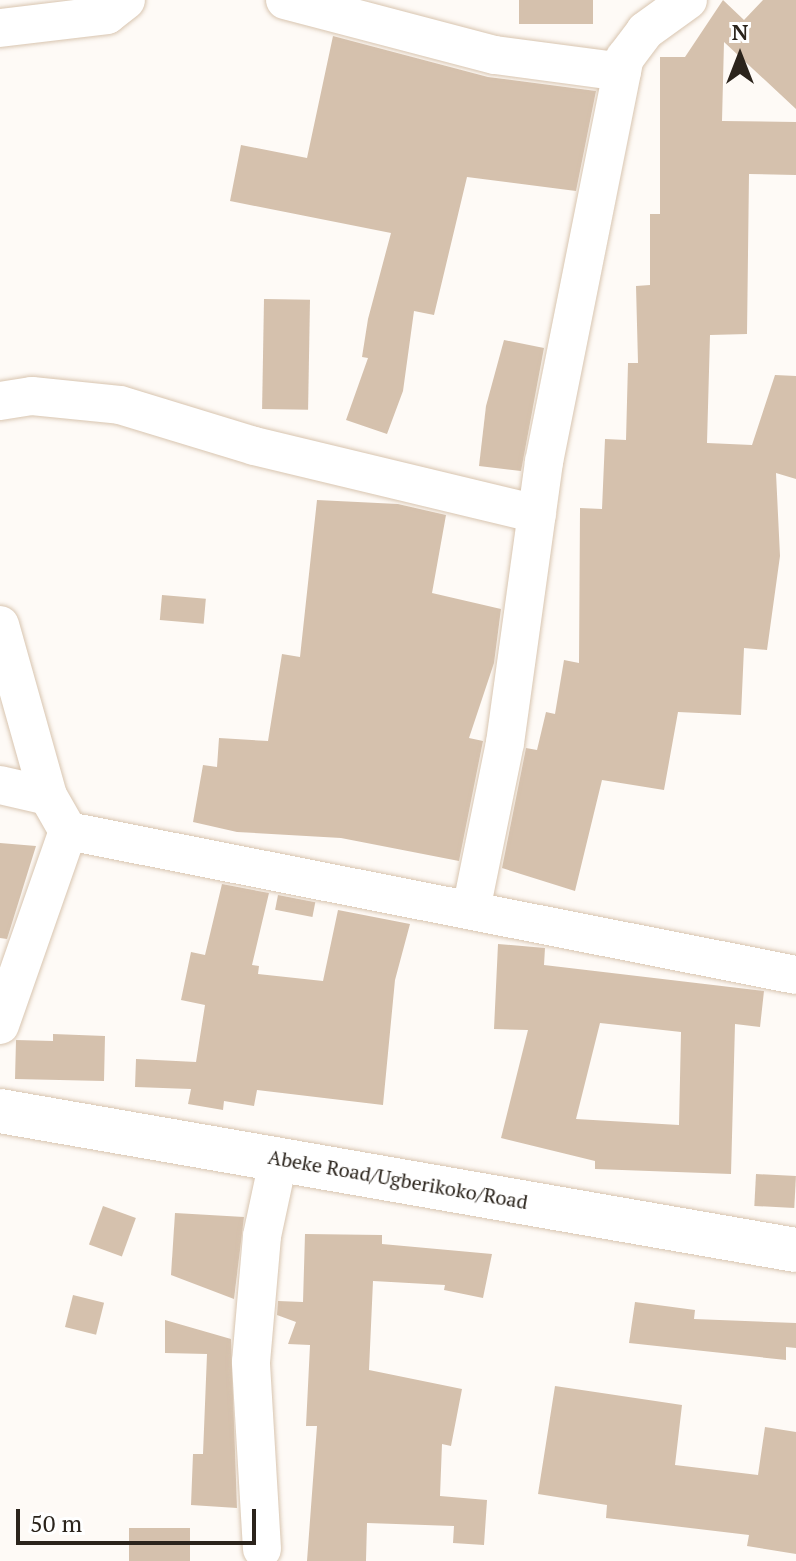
<!DOCTYPE html>
<style>
body{margin:0}
#map{position:relative;width:796px;height:1561px;overflow:hidden;background:#fefaf6;font-family:"PT Serif",serif}
div>[style]{position:absolute}
.building>*{inset:0;background:#d5c1ad;transform-origin:0 0}
.roads{filter:drop-shadow(0 0 2px #d8c5b0) drop-shadow(0 0 2px #d8c5b0)}
.street>*{height:38px;margin:-19px;padding:0 19px;transform-origin:19px;border-radius:19px;background:#fff}
.secondary>*{height:44px;margin:-22px;padding:0 22px;transform-origin:22px;border-radius:22px;background:#fff}
span{translate:-50% -50%;white-space:nowrap;text-align:center;line-height:1.15;-webkit-text-stroke:6px #fff;paint-order:stroke}
.street-label{font-size:20px;color:#2b241c}
.north{position:absolute;left:700px;top:16px;width:80px;height:80px;-webkit-text-stroke:6px #fff;paint-order:stroke;rotate:0deg;font-size:22px;font-weight:700;line-height:32px;text-align:center;color:#2b241c}
.north::after{content:'';display:block;margin:auto;width:28px;height:36px;background:#2b241c;clip-path:polygon(50% 0,100% 100%,50% 72%,0 100%)}
.scale{position:absolute;left:16px;top:1509px;width:240px;height:36px;box-sizing:border-box;border:4px solid #2b241c;border-top:0;padding-left:10px;font-size:24px;line-height:28px;white-space:nowrap;color:#2b241c;-webkit-text-stroke:6px #fff;paint-order:stroke}
</style>
<div id="map">
<div class="building">
<div style="left:519px;top:0;width:74px;height:24px"></div>
<div style="clip-path:polygon(723px 0,744px 20px,763px 0,796px 0,796px 109px,724px 42px,722px 121px,796px 122px,796px 175px,749px 174px,747px 334px,710px 335px,707px 443px,752px 445px,775px 375px,796px 376px,796px 479px,776px 473px,780px 556px,767px 650px,744px 648px,741px 715px,678px 712px,664px 790px,602px 780px,575px 891px,502px 868px,526px 748px,537px 750px,546px 712px,555px 714px,564px 660px,579px 663px,580px 508px,602px 509px,605px 439px,626px 440px,628px 363px,638px 363px,636px 286px,650px 285px,650px 214px,660px 214px,660px 57px,685px 57px)"></div>
<div style="clip-path:polygon(333px 36px,488px 77px,596px 91px,576px 191px,467px 177px,434px 315px,414px 311px,403px 391px,387px 434px,346px 420px,368px 358px,362px 357px,368px 319px,391px 233px,230px 201px,241px 145px,307px 158px)"></div>
<div style="left:264px;top:299px;width:46px;height:110px;rotate:1deg"></div>
<div style="clip-path:polygon(504px 340px,544px 348px,521px 471px,479px 466px,486px 406px)"></div>
<div style="clip-path:polygon(317px 500px,398px 504px,446px 515px,432px 593px,501px 609px,494px 663px,469px 738px,483px 741px,459px 861px,341px 838px,237px 832px,193px 822px,203px 765px,217px 767px,219px 738px,268px 741px,282px 654px,300px 657px)"></div>
<div style="left:162px;top:595px;width:44px;height:25px;rotate:5deg"></div>
<div style="clip-path:polygon(0 843px,36px 846px,7px 939px,0 938px)"></div>
<div style="clip-path:polygon(222px 884px,269px 893px,252px 965px,259px 966px,258px 974px,323px 981px,338px 910px,410px 924px,395px 980px,383px 1105px,257px 1090px,254px 1106px,224px 1101px,223px 1110px,188px 1104px,191px 1089px,135px 1087px,136px 1059px,196px 1062px,205px 1005px,181px 1000px,191px 952px,205px 955px)"></div>
<div style="left:278px;top:895px;width:38px;height:15px;rotate:11deg"></div>
<div style="clip-path:polygon(evenodd,498px 944px,545px 948px,544px 965px,764px 991px,760px 1027px,735px 1024px,731px 1174px,595px 1169px,595px 1161px,501px 1138px,528px 1030px,494px 1029px,498px 944px,600px 1023px,681px 1032px,679px 1125px,576px 1119px,600px 1023px)"></div>
<div style="clip-path:polygon(53px 1034px,105px 1036px,104px 1081px,15px 1079px,16px 1040px,53px 1041px)"></div>
<div style="left:756px;top:1174px;width:40px;height:32px;rotate:3deg"></div>
<div style="left:103px;top:1206px;width:35px;height:41px;rotate:20deg"></div>
<div style="clip-path:polygon(175px 1213px,244px 1217px,234px 1299px,171px 1275px)"></div>
<div style="clip-path:polygon(305px 1234px,382px 1235px,382px 1244px,492px 1254px,483px 1298px,444px 1290px,445px 1285px,373px 1281px,369px 1370px,462px 1389px,451px 1446px,442px 1444px,440px 1496px,487px 1500px,484px 1545px,453px 1543px,454px 1526px,367px 1523px,366px 1561px,307px 1561px,317px 1426px,306px 1426px,310px 1345px,288px 1344px,296px 1322px,277px 1315px,278px 1301px,303px 1302px)"></div>
<div style="left:73px;top:1295px;width:32px;height:33px;rotate:14deg"></div>
<div style="clip-path:polygon(635px 1302px,695px 1310px,694px 1319px,796px 1323px,796px 1348px,786px 1347px,786px 1360px,629px 1343px)"></div>
<div style="clip-path:polygon(165px 1320px,231px 1339px,237px 1508px,191px 1505px,193px 1454px,203px 1454px,207px 1354px,165px 1353px)"></div>
<div style="clip-path:polygon(555px 1386px,682px 1405px,675px 1465px,758px 1475px,765px 1427px,796px 1432px,796px 1554px,747px 1546px,749px 1535px,606px 1518px,607px 1505px,538px 1494px)"></div>
<div style="left:190px;top:1528px;width:33px;height:61px;rotate:90deg"></div>
</div>
<div class="roads">
<div class="street">
<div style="left:285px;top:0;width:217px;rotate:14.7deg"></div>
<div style="left:495px;top:55px;width:128px;rotate:7.6deg"></div>
<div style="left:0;top:28px;width:108px;rotate:-6.9deg"></div>
<div style="left:107px;top:15px;width:24px;rotate:-38deg"></div>
<div style="left:0;top:401px;width:32px;rotate:-9deg"></div>
<div style="left:32px;top:396px;width:88px;rotate:5.8deg"></div>
<div style="left:120px;top:405px;width:140px;rotate:17deg"></div>
<div style="left:254px;top:446px;width:291px;rotate:13.5deg"></div>
<div style="left:0;top:625px;width:178px;rotate:74.3deg"></div>
<div style="left:48px;top:796px;width:40px;rotate:60.3deg"></div>
<div style="left:0;top:785px;width:49px;rotate:12.9deg"></div>
<div style="left:471px;top:910px;width:170px;rotate:-78.5deg"></div>
<div style="left:505px;top:743px;width:284px;rotate:-82.1deg"></div>
<div style="left:544px;top:462px;width:412px;rotate:-78.7deg"></div>
<div style="left:625px;top:58px;width:34px;rotate:-53deg"></div>
<div style="left:645px;top:31px;width:53px;rotate:-35.8deg"></div>
<div style="left:0;top:1025px;width:206px;rotate:-70.7deg"></div>
<div style="left:68px;top:831px;width:742px;rotate:11.19deg"></div>
<div style="left:262px;top:1549px;width:187px;rotate:-93.4deg"></div>
<div style="left:251px;top:1362px;width:126px;rotate:-85deg"></div>
<div style="left:262px;top:1236px;width:81px;rotate:-77.9deg"></div>
</div>
<div class="secondary">
<div style="left:0;top:1111px;width:808px;rotate:9.91deg"></div>
</div>
</div>
<div class="street-label">
<span style="left:398px;top:1179px;rotate:10deg">Abeke Road/Ugberikoko/Road</span>
</div>
<div class="north">N</div>
<div class="scale">50 m</div>
</div>
